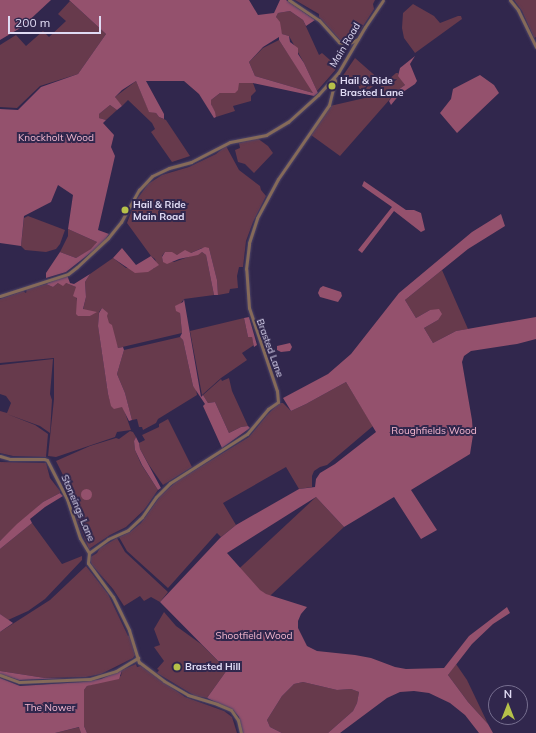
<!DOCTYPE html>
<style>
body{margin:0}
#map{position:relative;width:536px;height:733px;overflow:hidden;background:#31274d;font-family:Mulish,sans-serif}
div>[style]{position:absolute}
.green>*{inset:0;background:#673a4c;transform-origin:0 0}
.forest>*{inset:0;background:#94516d}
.round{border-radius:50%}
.roads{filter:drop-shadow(0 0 1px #4d4468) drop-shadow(0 0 1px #4d4468)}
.minor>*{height:3px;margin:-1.5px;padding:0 1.5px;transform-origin:1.5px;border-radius:1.5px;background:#856a59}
.dots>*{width:11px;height:11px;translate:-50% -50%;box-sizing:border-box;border:2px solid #31274d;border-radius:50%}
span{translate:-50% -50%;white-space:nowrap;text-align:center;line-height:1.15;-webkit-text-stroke:4px #31274d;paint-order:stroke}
.street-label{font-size:10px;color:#e0dbf4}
.poi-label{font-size:10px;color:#e0dbf4;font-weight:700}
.left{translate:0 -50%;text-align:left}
.park-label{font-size:10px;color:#f5b8cf}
.north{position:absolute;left:488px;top:685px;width:40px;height:40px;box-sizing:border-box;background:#31274d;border:1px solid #776f90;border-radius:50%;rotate:0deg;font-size:11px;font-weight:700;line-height:16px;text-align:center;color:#e0dbf4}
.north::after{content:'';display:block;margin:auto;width:14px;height:18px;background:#b6c149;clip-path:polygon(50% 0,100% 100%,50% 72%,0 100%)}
.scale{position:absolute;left:8px;top:16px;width:93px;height:18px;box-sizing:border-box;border:2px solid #e0dbf4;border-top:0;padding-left:5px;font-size:12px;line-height:14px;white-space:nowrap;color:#e0dbf4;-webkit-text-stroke:3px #31274d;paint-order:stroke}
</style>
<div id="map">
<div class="green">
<div style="clip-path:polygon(295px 0,375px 0,373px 4px,374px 9px,358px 34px,348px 41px,340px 40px,319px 17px,319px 14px)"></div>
<div style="clip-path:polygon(514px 0,536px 0,536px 37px,534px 38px,522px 11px)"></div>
<div style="clip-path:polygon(70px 1px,106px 34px,78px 74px,40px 86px,17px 108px,0 107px,0 45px,16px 35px,26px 46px,43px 31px,49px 37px,66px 21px,58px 14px)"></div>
<div style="clip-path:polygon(413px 4px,434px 16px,440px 23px,458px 16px,461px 16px,462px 19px,415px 53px,404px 38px,402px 28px,403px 13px)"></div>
<div style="clip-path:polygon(290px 11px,303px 20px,319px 55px,322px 53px,338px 67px,317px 91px,304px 63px,289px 36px,282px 34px,276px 17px,278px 13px)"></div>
<div style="clip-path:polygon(279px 40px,312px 90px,313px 93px,255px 76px,249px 62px,263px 48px)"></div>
<div style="clip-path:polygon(355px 58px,380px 80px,365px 93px,360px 90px,356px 80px,350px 85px,342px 77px)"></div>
<div style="clip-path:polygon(396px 73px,398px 73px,399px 76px,405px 85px,398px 90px,340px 156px,311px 135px,330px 106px,369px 97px)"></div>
<div style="clip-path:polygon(136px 81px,149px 111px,156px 113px,159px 117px,166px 120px,190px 156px,172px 162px,151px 132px,155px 129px,152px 123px,128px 100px,122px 106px,119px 104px,115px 97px)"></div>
<div style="clip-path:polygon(238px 83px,253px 83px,256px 91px,251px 96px,251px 101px,233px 106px,235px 111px,216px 117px,211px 104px,211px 100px,220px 93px,235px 92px)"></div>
<div style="clip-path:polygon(110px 105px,117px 110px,106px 120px,99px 118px,99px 114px)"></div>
<div style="clip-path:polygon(257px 138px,268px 146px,273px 153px,254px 173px,245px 164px,238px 162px,235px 150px,240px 148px,239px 143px)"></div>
<div style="clip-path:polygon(226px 146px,239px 170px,260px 186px,261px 190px,266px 196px,253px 222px,246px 241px,243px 267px,239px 267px,237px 276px,238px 288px,230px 289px,229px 293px,218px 295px,217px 280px,209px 248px,202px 248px,191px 253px,177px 255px,165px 252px,162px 256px,163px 262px,174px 262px,202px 252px,206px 255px,214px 295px,184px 299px,180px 304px,180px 313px,182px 333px,118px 348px,102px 308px,99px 312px,98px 326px,108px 394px,110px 401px,123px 407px,131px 430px,117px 432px,115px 437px,56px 457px,48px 456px,54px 399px,54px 358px,0 363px,0 299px,23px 291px,26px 293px,27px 289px,46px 284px,53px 287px,58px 283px,66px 283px,76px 287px,78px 316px,91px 316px,83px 310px,86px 297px,85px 282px,90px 274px,113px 258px,126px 268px,153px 269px,157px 265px,155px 259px,151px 256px,127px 223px,135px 202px,148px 184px,162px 175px,189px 167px,216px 154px)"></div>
<div style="clip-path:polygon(28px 216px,65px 230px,60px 244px,56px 249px,46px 252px,25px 250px,21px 246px,24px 218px)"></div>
<div style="clip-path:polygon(68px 229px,97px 242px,92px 249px,76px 258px,60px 252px,68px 236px)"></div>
<div style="clip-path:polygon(442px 270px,468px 329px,456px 331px,433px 343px,424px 328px,438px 320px,430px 310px,416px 318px,405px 300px)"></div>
<div style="clip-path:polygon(244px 318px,248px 337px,252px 337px,254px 345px,242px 353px,247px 360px,221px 378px,202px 395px,190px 331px)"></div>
<div style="clip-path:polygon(180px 337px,183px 340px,193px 386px,196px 389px,197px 395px,158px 419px,156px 423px,143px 430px,142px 427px,139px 427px,137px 419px,132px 420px,125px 393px,117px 374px,124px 350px)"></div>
<div style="clip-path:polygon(53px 359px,50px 394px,52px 400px,50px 433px,40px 426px,7px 414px,35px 425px,48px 434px,46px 457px,13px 456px,0 453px,0 411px,7px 413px,11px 403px,6px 396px,0 394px,0 365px)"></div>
<div style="clip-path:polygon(229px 378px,232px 391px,248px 426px,241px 427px,229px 433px,215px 402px,208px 403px,203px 395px,221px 379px,222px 381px)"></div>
<div style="clip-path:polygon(346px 382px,373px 426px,327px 465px,320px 467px,314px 471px,312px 476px,312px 487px,299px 489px,286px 467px,223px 503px,236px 525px,221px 537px,217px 533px,168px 588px,127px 551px,119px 537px,130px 532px,141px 523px,161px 495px,177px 481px,249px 437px,267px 415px,279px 403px,283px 403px,291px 411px,306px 404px)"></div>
<div style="clip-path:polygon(168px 419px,192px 467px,163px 485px,149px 465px,140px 449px,139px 443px,145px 440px,142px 435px,159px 427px,159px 424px)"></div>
<div style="clip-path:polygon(130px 431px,133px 432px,136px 437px,134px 441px,135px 450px,141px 464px,158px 490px,144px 510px,126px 527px,110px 535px,89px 549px,62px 482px,63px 475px,56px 461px,90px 446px,116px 438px,119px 439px)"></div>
<div style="clip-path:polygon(0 462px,46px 463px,50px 478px,60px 491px,60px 493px,43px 502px,0 541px)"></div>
<div style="left:316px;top:497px;width:41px;height:105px;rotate:47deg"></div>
<div style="clip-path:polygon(32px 523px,62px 564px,82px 556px,82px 560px,45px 599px,28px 611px,8px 620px,0 614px,0 549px)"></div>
<div style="clip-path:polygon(117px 538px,125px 552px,168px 592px,160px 602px,151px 597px,144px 601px,140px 596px,124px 606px,113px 589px,92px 565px,89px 558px,97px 553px,100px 548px)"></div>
<div style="clip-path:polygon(86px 566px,108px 594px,128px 636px,130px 635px,135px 655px,133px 658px,101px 674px,86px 677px,45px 678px,0 671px,0 632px,50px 600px)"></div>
<div style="clip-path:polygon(164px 612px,176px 626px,201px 644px,227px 670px,207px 698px,195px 696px,157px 673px,159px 670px,157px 669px,164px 661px,154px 647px,160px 645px,154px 629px)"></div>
<div style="clip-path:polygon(136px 664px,137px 667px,141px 666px,185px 697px,224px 711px,232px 717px,237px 733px,87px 733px,84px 726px,84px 690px,87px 686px,121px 676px,122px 670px)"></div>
<div style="clip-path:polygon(456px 664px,467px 680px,488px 724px,468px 702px,448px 675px)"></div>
<div style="clip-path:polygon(303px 682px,337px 690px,351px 689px,359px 692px,357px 703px,353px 711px,328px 733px,282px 733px,270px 727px,267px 720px,282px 696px,294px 684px)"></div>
<div style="clip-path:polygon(80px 727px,81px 733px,55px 733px)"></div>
</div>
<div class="forest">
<div style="clip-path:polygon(0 0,51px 0,22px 27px,0 40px)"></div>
<div style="clip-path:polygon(evenodd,69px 0,249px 0,258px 15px,274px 13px,280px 0,286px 0,315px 20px,306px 26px,303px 20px,290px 11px,278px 13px,276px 17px,280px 22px,282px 34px,289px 36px,290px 42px,298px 48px,298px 54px,304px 63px,318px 93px,314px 96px,253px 83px,239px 83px,238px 90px,235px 93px,220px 93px,211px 100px,211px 104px,215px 112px,216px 117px,214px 118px,199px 94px,184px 81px,146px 81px,164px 114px,164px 119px,159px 117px,156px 113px,149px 112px,136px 81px,122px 90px,115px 97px,122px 106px,117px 110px,110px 105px,99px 114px,99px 118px,106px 120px,103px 123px,114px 135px,111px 147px,115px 156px,98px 230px,109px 234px,103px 243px,66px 272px,46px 278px,46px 273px,60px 252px,76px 258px,91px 249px,97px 242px,68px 229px,73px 195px,58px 185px,51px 202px,24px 216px,21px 246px,0 243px,0 109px,18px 110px,41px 87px,78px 74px,106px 34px,69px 0,279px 37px,279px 40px,313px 93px,255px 76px,249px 62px,263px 47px,279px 37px)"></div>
<div style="clip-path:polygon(415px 56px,410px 64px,417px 81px,415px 84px,400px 94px,391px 105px,389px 101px,398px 90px,405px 85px,398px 76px,400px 68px)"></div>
<div style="clip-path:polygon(480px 75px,494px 85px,499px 93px,457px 133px,440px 113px,451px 99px,453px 89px)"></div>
<div style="clip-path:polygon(364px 181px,406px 210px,414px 210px,421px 213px,425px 230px,421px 232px,394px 211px,362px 253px,358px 250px,392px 207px,362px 186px)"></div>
<div style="clip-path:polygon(501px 214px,505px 226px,468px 249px,405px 300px,416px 318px,430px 310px,439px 309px,442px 314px,438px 320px,424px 328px,433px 343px,456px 331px,536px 317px,536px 339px,517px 344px,471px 351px,464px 356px,462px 362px,472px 420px,473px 435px,470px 454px,411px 490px,437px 530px,421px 539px,394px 497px,344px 527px,316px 497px,227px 553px,260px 590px,266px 594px,307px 607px,301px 614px,298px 621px,298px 628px,307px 646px,317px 651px,355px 655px,371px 658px,395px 667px,406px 669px,444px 668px,469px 636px,507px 607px,510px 613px,493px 624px,472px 644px,448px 675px,468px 702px,488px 724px,493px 733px,479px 733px,465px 715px,450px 703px,429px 693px,414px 691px,400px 692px,387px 698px,340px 733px,328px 733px,353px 711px,357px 703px,359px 692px,351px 689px,337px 690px,303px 682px,294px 684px,282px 696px,267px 720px,270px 727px,282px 733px,242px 733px,239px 717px,233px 710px,207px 698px,227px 670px,160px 602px,220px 538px,236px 525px,299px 489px,315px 487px,316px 479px,320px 473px,335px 464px,376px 432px,346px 382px,306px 404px,291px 411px,283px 398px,328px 374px,351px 354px,399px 293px,472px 232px)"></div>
<div style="clip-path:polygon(205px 247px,209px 248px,217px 280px,218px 295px,214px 295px,206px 255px,202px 252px,198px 255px,179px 259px,167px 264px,163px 262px,162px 257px,165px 252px,172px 252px,177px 255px,185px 250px,191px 253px)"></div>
<div style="clip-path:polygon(122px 248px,136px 265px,151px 256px,159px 265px,148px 272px,135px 273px,113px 258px)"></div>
<div style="clip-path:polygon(90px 274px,85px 282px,86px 297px,83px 309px,97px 312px,90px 316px,78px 316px,76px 314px,77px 298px,73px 296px,76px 287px,66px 283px,63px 286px,58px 283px,53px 287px,46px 284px,67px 275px,70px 283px,74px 284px)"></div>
<div style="clip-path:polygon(323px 286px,341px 292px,342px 296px,338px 302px,320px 297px,318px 293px,320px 288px)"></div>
<div style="clip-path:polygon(184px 299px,201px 397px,203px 395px,208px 403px,215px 402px,229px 433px,241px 427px,248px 426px,250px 428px,222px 448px,203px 406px,205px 404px,193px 386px,183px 340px,180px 337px,182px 333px,180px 313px,176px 311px,175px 306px,183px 302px)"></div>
<div style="clip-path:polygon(102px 308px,108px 313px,107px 316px,109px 323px,112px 325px,118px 348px,123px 347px,124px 350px,117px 374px,125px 393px,132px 420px,129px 421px,122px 407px,114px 409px,111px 406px,108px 394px,98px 326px,99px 313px)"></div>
<div style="clip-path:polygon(249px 317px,257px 345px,254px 347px,252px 337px,248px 337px,244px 318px)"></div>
<div style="clip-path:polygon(290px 343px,292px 347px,290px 351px,281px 352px,277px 350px,277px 346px)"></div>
<div style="clip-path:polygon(136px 437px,139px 443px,140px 449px,161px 488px,158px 490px,142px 465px,135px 450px,134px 441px)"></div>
<div class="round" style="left:80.5px;top:488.5px;width:11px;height:11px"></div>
<div style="clip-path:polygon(60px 493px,63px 496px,45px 507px,30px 519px,32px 523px,0 549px,0 541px,17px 524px,43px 502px)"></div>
<div style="clip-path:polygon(0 614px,13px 623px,0 632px)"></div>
<div style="clip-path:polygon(122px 670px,119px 679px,87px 686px,84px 690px,84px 726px,87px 733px,81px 733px,79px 727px,55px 733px,0 733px,0 678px,20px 686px,83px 682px,101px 679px)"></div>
<div style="clip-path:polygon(0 671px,45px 678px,65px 678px,19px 680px,0 674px)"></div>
</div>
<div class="roads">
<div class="minor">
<div style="left:289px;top:0;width:36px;rotate:34deg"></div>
<div style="left:319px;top:20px;width:30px;rotate:48deg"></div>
<div style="left:339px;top:42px;width:9px;rotate:13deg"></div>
<div style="left:348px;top:44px;width:11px;rotate:-27deg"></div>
<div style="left:510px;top:0;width:13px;rotate:51deg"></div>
<div style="left:518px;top:10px;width:41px;rotate:64.1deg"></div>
<div style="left:0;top:296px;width:71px;rotate:-17.9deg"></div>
<div style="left:68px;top:274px;width:11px;rotate:-38deg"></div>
<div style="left:77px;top:267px;width:42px;rotate:-43.1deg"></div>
<div style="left:108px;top:238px;width:21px;rotate:-51deg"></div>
<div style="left:121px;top:222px;width:37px;rotate:-61deg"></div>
<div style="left:139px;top:190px;width:19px;rotate:-47deg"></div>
<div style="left:152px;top:176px;width:19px;rotate:-25deg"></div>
<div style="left:169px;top:168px;width:23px;rotate:-15deg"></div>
<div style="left:191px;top:162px;width:44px;rotate:-27.1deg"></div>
<div style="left:230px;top:142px;width:37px;rotate:-11deg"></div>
<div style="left:266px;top:135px;width:26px;rotate:-31deg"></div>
<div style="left:288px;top:122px;width:40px;rotate:-42deg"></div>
<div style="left:318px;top:95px;width:30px;rotate:-48deg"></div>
<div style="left:338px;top:73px;width:53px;rotate:-59.6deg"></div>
<div style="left:365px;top:27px;width:32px;rotate:-56deg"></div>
<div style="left:0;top:456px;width:10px;rotate:17deg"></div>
<div style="left:10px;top:459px;width:34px"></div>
<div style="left:44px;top:459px;width:3px;rotate:18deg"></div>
<div style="left:47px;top:460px;width:44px;rotate:62.9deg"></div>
<div style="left:67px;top:499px;width:41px;rotate:71.6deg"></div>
<div style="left:80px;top:538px;width:17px;rotate:59deg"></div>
<div style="left:89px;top:553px;width:10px;rotate:96deg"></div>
<div style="left:88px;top:563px;width:42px;rotate:53.7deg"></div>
<div style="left:113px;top:597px;width:37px;rotate:64deg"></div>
<div style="left:129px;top:630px;width:34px;rotate:73deg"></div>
<div style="left:139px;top:662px;width:31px;rotate:37deg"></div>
<div style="left:164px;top:681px;width:28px;rotate:30deg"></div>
<div style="left:188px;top:695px;width:30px;rotate:17deg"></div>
<div style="left:217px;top:704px;width:15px;rotate:23deg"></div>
<div style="left:231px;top:710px;width:12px;rotate:55deg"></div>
<div style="left:238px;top:720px;width:13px;rotate:77deg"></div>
<div style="left:89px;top:553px;width:24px;rotate:-36deg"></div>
<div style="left:108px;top:539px;width:22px;rotate:-24deg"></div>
<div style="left:128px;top:530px;width:19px;rotate:-43deg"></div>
<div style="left:142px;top:517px;width:24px;rotate:-55deg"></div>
<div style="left:156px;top:497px;width:20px;rotate:-45deg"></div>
<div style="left:170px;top:483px;width:91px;rotate:-32.5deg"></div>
<div style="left:247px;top:434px;width:33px;rotate:-50deg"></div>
<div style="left:268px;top:409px;width:12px;rotate:-35deg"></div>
<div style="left:278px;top:402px;width:11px;rotate:-95deg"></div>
<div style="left:277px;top:391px;width:88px;rotate:-108.6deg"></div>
<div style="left:249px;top:308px;width:39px;rotate:-94deg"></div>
<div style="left:246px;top:269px;width:26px;rotate:-83deg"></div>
<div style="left:249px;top:243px;width:26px;rotate:-72deg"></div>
<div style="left:257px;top:218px;width:44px;rotate:-61.7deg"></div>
<div style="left:278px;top:179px;width:90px;rotate:-55.4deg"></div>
<div style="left:329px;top:105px;width:25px;rotate:-76deg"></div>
<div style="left:335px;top:81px;width:3px;rotate:-108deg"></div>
<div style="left:0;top:675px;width:20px;rotate:20deg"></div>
<div style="left:19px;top:682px;width:71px;rotate:-2.4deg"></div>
<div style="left:90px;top:679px;width:27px;rotate:-17deg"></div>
<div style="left:116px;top:671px;width:26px;rotate:-31deg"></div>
</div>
</div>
<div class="dots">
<div style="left:332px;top:86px;background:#b6c149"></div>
<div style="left:125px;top:210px;background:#b6c149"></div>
<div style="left:177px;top:667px;background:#b6c149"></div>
</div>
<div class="street-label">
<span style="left:345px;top:45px;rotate:-59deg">Main Road</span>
<span style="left:270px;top:348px;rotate:70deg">Brasted Lane</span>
<span style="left:78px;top:508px;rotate:67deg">Stoneings Lane</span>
</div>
<div class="poi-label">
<span class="left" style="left:340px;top:86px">Hail &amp; Ride<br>Brasted Lane</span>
<span class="left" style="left:133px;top:210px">Hail &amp; Ride<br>Main Road</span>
<span class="left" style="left:185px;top:667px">Brasted Hill</span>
</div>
<div class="park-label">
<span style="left:56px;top:138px">Knockholt Wood</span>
<span style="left:434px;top:431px">Roughfields Wood</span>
<span style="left:254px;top:636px">Shootfield Wood</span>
<span style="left:50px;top:708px">The Nower</span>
</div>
<div class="north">N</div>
<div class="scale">200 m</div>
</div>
